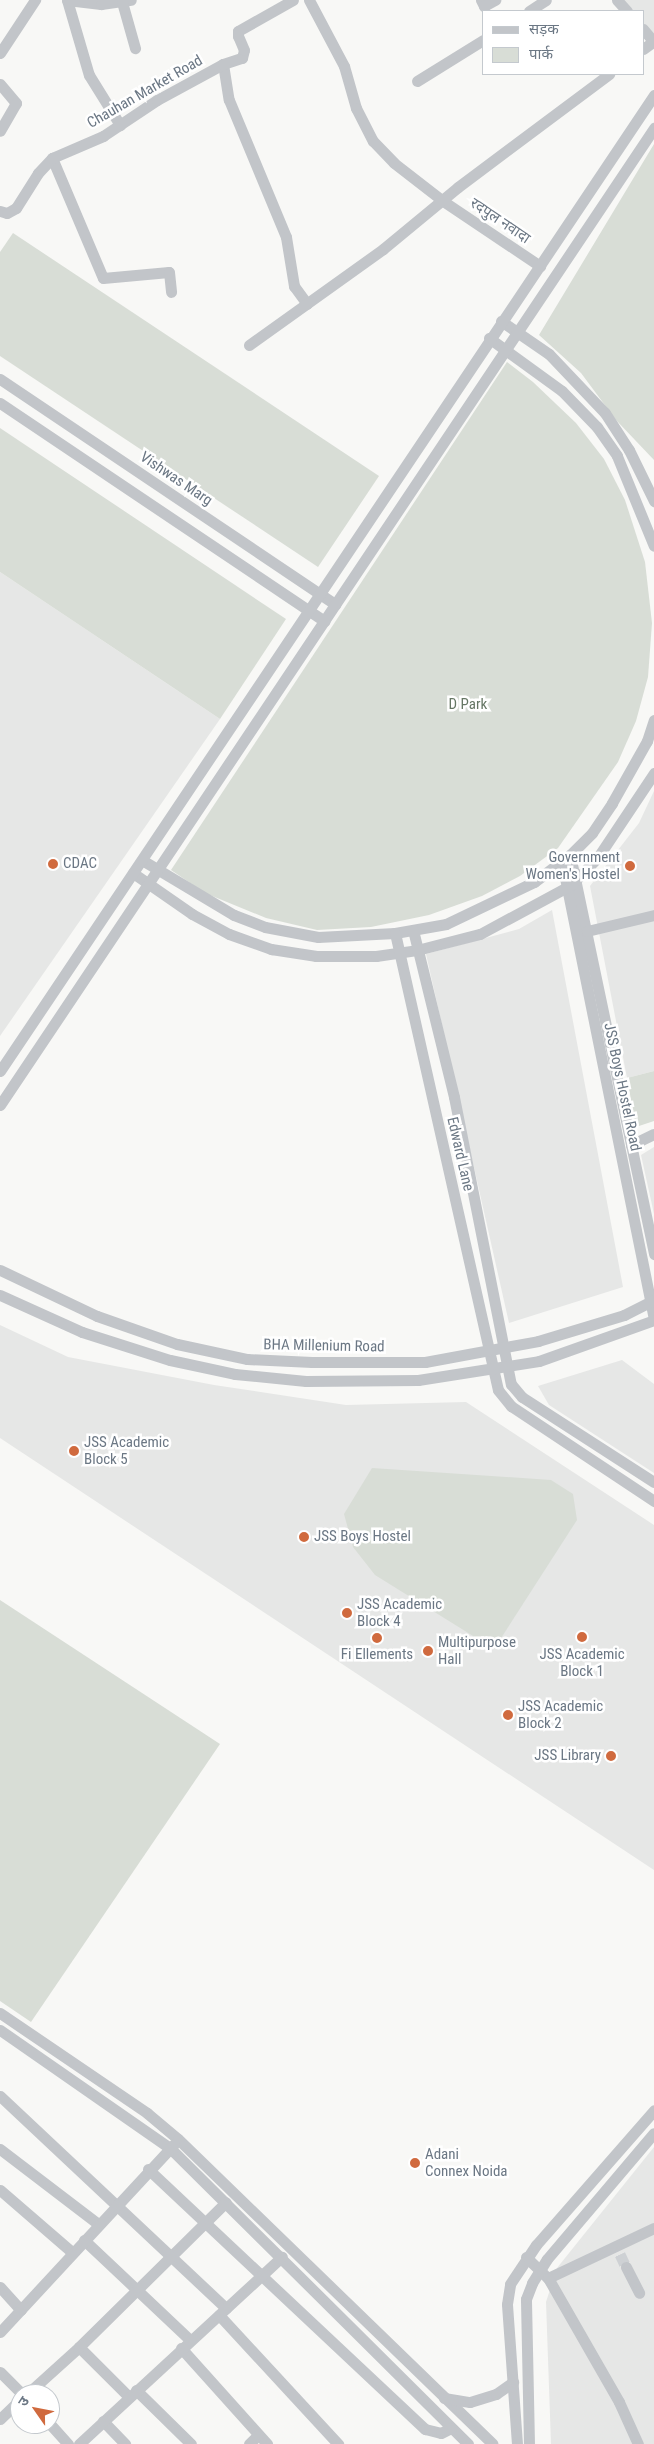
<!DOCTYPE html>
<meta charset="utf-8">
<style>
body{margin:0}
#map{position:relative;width:654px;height:2444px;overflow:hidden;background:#f8f8f6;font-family:"Roboto Condensed","Noto Sans Devanagari",sans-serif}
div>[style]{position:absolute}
.built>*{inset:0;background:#e6e7e6}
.green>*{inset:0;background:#d8ddd6}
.minor-tunnel>*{height:11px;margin-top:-5.5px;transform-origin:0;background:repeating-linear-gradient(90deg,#ced1d4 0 11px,transparent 0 16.5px)}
.minor>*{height:11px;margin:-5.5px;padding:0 5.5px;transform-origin:5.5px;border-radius:5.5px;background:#c2c5c9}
.dots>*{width:14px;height:14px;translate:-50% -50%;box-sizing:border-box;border:2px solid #fff;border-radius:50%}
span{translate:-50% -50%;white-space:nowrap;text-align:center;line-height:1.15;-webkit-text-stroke:5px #fff;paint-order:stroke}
.street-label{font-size:15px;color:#6b7784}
.park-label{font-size:15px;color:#667765}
.poi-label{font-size:15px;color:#6b7784}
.right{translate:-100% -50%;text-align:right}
.left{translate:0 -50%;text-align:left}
.legend{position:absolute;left:482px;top:10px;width:162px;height:65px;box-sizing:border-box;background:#fff;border:1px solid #c4c9ce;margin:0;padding:6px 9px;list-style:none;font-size:15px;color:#6b7784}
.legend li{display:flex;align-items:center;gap:10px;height:25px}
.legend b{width:25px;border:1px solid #c4c9ce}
.north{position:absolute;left:10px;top:2384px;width:50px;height:50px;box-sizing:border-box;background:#fff;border:1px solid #c4c9ce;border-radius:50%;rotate:303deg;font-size:14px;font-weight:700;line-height:20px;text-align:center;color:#6b7784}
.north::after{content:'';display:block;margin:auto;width:18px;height:22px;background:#d06a3e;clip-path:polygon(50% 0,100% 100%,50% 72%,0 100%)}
</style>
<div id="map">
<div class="built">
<div style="clip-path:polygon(617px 0,654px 0,654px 41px,643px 29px,643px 11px,627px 11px)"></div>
<div style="clip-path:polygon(0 572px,220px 719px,0 1036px)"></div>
<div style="clip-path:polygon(654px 791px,654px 1071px,627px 1078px,590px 886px,639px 823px)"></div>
<div style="clip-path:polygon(552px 910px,623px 1287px,509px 1323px,426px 954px,519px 929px)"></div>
<div style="clip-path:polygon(654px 1147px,654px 1214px,641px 1155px)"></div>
<div style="clip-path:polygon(0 1325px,68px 1357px,214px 1385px,346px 1405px,466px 1402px,654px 1525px,654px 1870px,0 1438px)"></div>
<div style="clip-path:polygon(622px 1360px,654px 1384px,654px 1473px,549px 1405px,538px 1386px)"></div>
<div style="clip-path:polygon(654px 2147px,654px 2444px,551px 2444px,546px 2302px,557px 2268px)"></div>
</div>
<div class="green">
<div style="clip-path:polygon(654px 144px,654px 460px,616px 420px,581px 373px,539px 335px)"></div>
<div style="clip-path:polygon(13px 233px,379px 476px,318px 567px,0 356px,0 252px)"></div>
<div style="clip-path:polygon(507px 362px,533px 382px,576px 423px,604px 459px,625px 500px,645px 562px,652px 623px,648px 677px,636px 721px,618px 762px,558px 848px,520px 876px,482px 896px,429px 915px,371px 927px,317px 930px,266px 918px,205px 893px,171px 870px)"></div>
<div style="clip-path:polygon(0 428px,286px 619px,220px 719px,0 572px)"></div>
<div style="clip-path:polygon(654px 1071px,654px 1121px,636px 1127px,627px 1078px)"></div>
<div style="clip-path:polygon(372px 1468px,551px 1480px,573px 1494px,577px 1520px,494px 1649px,375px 1575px,353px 1547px,344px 1514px)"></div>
<div style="clip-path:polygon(0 1600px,220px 1744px,31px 2022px,0 2001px)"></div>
</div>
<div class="minor-tunnel">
<div style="left:620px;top:2254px;width:14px;rotate:65deg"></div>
</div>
<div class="minor">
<div style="left:67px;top:0;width:78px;rotate:73.7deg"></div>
<div style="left:89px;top:75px;width:59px;rotate:58.2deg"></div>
<div style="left:67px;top:0;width:34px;rotate:7deg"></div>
<div style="left:101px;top:4px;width:30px;rotate:-8deg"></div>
<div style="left:309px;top:0;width:75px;rotate:62.1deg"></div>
<div style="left:344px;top:66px;width:44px;rotate:74.1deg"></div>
<div style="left:356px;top:108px;width:37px;rotate:63deg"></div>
<div style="left:373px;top:141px;width:30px;rotate:46deg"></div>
<div style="left:394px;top:163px;width:62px;rotate:37.8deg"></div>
<div style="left:443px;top:201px;width:117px;rotate:33.8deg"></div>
<div style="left:481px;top:0;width:7px;rotate:63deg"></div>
<div style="left:484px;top:6px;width:13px;rotate:-29deg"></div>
<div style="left:617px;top:0;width:15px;rotate:48deg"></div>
<div style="left:122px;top:2px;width:48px;rotate:74.2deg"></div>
<div style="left:529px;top:11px;width:20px;rotate:-33deg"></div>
<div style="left:643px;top:29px;width:16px;rotate:50deg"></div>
<div style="left:643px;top:49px;width:14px;rotate:-36deg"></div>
<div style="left:0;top:53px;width:64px;rotate:-56.6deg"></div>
<div style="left:223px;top:64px;width:36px;rotate:81deg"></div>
<div style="left:229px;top:100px;width:148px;rotate:67.4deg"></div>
<div style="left:286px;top:237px;width:50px;rotate:80.7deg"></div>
<div style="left:294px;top:286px;width:22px;rotate:54deg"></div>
<div style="left:417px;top:81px;width:78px;rotate:-31.8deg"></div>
<div style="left:0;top:84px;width:25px;rotate:50deg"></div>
<div style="left:16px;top:103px;width:32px;rotate:120deg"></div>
<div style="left:52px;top:158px;width:130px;rotate:67deg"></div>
<div style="left:103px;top:278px;width:66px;rotate:-5.2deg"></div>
<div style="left:169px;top:272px;width:20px;rotate:84deg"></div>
<div style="left:0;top:211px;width:7px;rotate:16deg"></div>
<div style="left:7px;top:213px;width:10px;rotate:-29deg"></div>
<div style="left:16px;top:208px;width:41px;rotate:-57.8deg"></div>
<div style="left:38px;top:173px;width:21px;rotate:-47deg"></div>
<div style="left:52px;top:158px;width:56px;rotate:-23.3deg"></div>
<div style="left:103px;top:136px;width:65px;rotate:-33.7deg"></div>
<div style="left:157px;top:100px;width:75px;rotate:-28.6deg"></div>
<div style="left:223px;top:64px;width:20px;rotate:-18deg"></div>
<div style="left:242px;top:58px;width:8px;rotate:-76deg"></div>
<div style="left:244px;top:50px;width:15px;rotate:-113deg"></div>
<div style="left:238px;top:36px;width:5px;rotate:-90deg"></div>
<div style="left:238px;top:31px;width:63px;rotate:-29.4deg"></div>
<div style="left:501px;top:321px;width:58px;rotate:34.5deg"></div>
<div style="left:549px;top:354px;width:81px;rotate:46.5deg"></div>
<div style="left:605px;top:413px;width:44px;rotate:57deg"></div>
<div style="left:629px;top:450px;width:57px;rotate:63.9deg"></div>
<div style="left:489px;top:338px;width:90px;rotate:36deg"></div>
<div style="left:562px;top:391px;width:50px;rotate:45.8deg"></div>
<div style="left:597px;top:427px;width:35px;rotate:55deg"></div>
<div style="left:617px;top:456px;width:97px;rotate:67.7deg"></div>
<div style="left:249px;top:345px;width:165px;rotate:-35.6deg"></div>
<div style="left:383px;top:249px;width:97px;rotate:-39.6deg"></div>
<div style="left:458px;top:187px;width:189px;rotate:-36.8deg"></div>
<div style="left:0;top:379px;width:404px;rotate:33.9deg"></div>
<div style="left:0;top:403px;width:391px;rotate:33.9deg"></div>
<div style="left:570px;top:855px;width:408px;rotate:78.1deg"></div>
<div style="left:142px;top:860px;width:107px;rotate:30.9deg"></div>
<div style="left:234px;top:915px;width:33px;rotate:21deg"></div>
<div style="left:265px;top:927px;width:54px;rotate:10.7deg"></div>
<div style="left:318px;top:937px;width:77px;rotate:-3deg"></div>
<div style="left:395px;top:933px;width:52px;rotate:-10deg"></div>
<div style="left:446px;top:924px;width:98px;rotate:-25.5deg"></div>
<div style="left:534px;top:882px;width:45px;rotate:-36.9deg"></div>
<div style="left:570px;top:855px;width:31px;rotate:-45deg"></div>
<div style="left:592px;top:833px;width:36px;rotate:-56deg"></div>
<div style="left:612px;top:803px;width:71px;rotate:-60.6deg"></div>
<div style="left:647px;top:741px;width:22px;rotate:-72deg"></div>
<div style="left:562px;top:863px;width:464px;rotate:78.6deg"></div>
<div style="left:133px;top:873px;width:72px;rotate:34.8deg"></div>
<div style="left:192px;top:914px;width:42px;rotate:28.4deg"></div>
<div style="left:229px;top:934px;width:45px;rotate:19.7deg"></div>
<div style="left:271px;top:949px;width:46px;rotate:8.8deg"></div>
<div style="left:316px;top:956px;width:60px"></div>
<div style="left:376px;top:956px;width:41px;rotate:-8.3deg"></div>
<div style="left:417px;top:950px;width:65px;rotate:-14.3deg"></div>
<div style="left:480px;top:934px;width:103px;rotate:-28.3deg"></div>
<div style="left:571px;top:885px;width:39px;rotate:-46deg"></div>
<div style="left:598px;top:857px;width:101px;rotate:-56.3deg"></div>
<div style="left:413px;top:930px;width:172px;rotate:76.2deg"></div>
<div style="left:454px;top:1097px;width:293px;rotate:78.8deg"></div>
<div style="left:511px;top:1384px;width:17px;rotate:50deg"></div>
<div style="left:522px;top:1397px;width:157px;rotate:32.8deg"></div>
<div style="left:587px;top:931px;width:69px;rotate:-13.4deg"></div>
<div style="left:395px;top:933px;width:468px;rotate:77.3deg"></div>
<div style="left:498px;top:1390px;width:21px;rotate:51deg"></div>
<div style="left:511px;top:1406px;width:172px;rotate:33.6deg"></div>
<div style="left:0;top:1071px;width:1175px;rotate:-56.17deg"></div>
<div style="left:0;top:1105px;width:1176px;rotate:-56.2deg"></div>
<div style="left:631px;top:1145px;width:25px;rotate:-26deg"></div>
<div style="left:0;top:1270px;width:107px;rotate:25.4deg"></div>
<div style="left:97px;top:1316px;width:85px;rotate:19.3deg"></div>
<div style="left:177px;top:1344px;width:72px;rotate:12.1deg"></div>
<div style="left:247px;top:1359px;width:65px;rotate:2.6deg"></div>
<div style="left:312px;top:1362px;width:113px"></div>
<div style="left:425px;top:1362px;width:115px;rotate:-10.5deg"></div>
<div style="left:538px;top:1341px;width:90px;rotate:-16.8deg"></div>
<div style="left:624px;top:1315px;width:34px;rotate:-27deg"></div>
<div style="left:0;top:1295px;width:90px;rotate:24.3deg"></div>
<div style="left:82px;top:1332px;width:92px;rotate:17.7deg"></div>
<div style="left:170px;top:1360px;width:66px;rotate:12.2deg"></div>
<div style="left:235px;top:1374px;width:71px;rotate:5.6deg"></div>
<div style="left:306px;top:1381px;width:112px;rotate:-0.5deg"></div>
<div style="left:418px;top:1380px;width:122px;rotate:-8.9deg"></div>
<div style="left:539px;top:1361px;width:122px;rotate:-19.6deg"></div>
<div style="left:0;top:2013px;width:178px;rotate:34.2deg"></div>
<div style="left:147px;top:2113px;width:40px;rotate:40deg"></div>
<div style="left:178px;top:2139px;width:438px;rotate:44.1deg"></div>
<div style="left:0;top:2030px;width:207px;rotate:34.8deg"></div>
<div style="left:170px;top:2148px;width:420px;rotate:44.8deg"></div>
<div style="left:0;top:2096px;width:310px;rotate:43.2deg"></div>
<div style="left:0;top:2149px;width:123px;rotate:37.4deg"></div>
<div style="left:148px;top:2169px;width:380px;rotate:43.2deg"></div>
<div style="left:425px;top:2429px;width:16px;rotate:14deg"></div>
<div style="left:441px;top:2433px;width:11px;rotate:-27deg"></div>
<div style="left:0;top:2190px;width:96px;rotate:40.8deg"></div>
<div style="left:84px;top:2240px;width:146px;rotate:43.3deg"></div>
<div style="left:526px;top:2257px;width:30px;rotate:44deg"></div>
<div style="left:548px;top:2278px;width:117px;rotate:-25.3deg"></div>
<div style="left:626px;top:2267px;width:29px;rotate:63deg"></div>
<div style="left:548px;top:2278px;width:143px;rotate:60.2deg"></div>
<div style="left:619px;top:2402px;width:46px;rotate:65.7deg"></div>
<div style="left:0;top:2287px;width:31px;rotate:48deg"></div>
<div style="left:219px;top:2315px;width:176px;rotate:47.3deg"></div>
<div style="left:0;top:2332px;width:256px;rotate:-47.2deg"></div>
<div style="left:79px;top:2347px;width:71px;rotate:45deg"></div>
<div style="left:181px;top:2348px;width:129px;rotate:48.1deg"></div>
<div style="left:0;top:2372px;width:31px;rotate:45deg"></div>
<div style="left:136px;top:2390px;width:77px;rotate:44.5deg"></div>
<div style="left:27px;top:2394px;width:70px;rotate:-42.1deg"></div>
<div style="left:79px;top:2347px;width:206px;rotate:-44.6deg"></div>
<div style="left:444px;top:2398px;width:26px;rotate:9deg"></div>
<div style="left:470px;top:2402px;width:27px;rotate:-17deg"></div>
<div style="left:496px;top:2394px;width:21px;rotate:-35deg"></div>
<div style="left:0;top:2419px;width:28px;rotate:-44deg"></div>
<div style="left:103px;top:2421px;width:32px;rotate:46deg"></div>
<div style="left:50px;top:2424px;width:27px;rotate:48deg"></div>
<div style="left:79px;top:2444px;width:276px;rotate:-42.7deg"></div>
<div style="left:249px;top:2444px;width:13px;rotate:-45deg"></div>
<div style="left:517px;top:2444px;width:140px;rotate:-94.1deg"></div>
<div style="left:507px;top:2304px;width:20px;rotate:-81deg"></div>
<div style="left:510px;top:2284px;width:47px;rotate:-56.3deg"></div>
<div style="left:536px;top:2245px;width:179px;rotate:-48.8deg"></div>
<div style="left:529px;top:2444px;width:145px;rotate:-91.2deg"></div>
<div style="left:526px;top:2299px;width:17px;rotate:-69deg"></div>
<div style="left:532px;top:2283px;width:28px;rotate:-58deg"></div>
<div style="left:547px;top:2259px;width:165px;rotate:-49.7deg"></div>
</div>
<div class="dots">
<div style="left:53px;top:864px;background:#d06a3e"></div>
<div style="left:630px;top:866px;background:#d06a3e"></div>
<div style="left:74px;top:1451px;background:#d06a3e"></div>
<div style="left:304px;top:1537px;background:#d06a3e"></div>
<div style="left:347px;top:1613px;background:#d06a3e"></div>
<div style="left:582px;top:1637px;background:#d06a3e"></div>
<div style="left:377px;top:1638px;background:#d06a3e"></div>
<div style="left:428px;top:1651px;background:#d06a3e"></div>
<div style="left:508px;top:1715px;background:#d06a3e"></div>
<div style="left:611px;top:1756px;background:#d06a3e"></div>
<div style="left:415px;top:2163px;background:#d06a3e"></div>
</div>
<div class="street-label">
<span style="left:145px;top:92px;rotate:-30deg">Chauhan Market Road</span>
<span style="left:500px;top:221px;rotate:34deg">रदपुल नवादा</span>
<span style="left:176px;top:479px;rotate:34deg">Vishwas Marg</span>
<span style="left:622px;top:1087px;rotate:78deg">JSS Boys Hostel Road</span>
<span style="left:460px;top:1154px;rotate:77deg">Edward Lane</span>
<span style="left:324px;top:1346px;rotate:1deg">BHA Millenium Road</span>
</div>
<div class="park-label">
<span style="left:468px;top:705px">D Park</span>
</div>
<div class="poi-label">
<span class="right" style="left:620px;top:866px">Government<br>Women's Hostel</span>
<span class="left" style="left:63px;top:864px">CDAC</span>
<span class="left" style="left:84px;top:1451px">JSS Academic<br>Block 5</span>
<span class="left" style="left:314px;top:1537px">JSS Boys Hostel</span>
<span class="left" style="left:357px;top:1613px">JSS Academic<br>Block 4</span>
<span class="left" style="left:438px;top:1651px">Multipurpose<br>Hall</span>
<span style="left:582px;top:1663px">JSS Academic<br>Block 1</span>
<span style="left:377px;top:1655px">Fi Ellements</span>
<span class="left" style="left:518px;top:1715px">JSS Academic<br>Block 2</span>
<span class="right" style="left:601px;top:1756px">JSS Library</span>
<span class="left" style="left:425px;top:2163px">Adani<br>Connex Noida</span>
</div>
<ul class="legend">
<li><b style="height:6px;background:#c2c5c9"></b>सड़क</li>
<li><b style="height:14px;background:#d8ddd6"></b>पार्क</li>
</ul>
<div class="north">उ</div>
</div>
